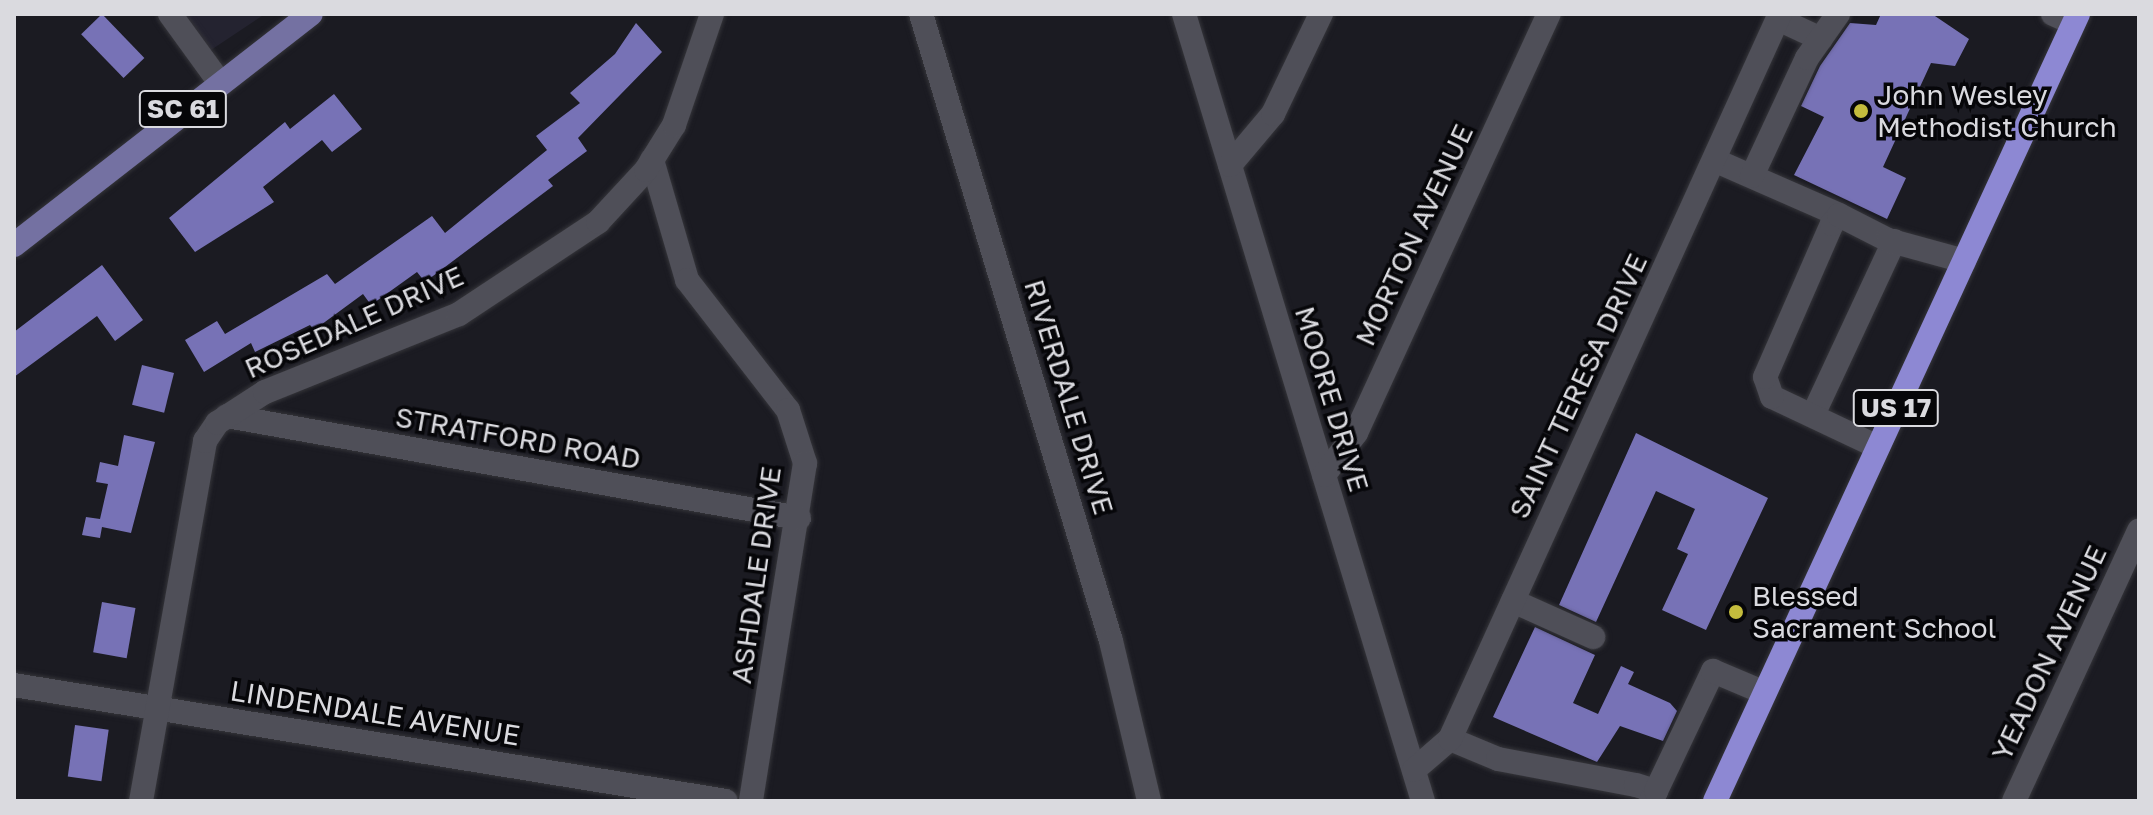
<!DOCTYPE html>
<style>
body{margin:0}
#map{position:relative;width:2153px;height:815px;overflow:hidden;background:#1b1b22;font-family:"Golos Text",sans-serif}
div>[style]{position:absolute}
.built>*{inset:0;background:#242330}
.building>*{inset:0;background:#7772b6;transform-origin:0 0}
.roads{filter:drop-shadow(0 0 2px #35353a) drop-shadow(0 0 2px #35353a)}
.minor>*{height:24px;margin:-12px;padding:0 12px;transform-origin:12px;border-radius:12px;background:#4f4f58}
.major>*{height:24px;margin:-12px;padding:0 12px;transform-origin:12px;border-radius:12px;background:#7471a2}
.highway>*{height:24px;margin:-12px;padding:0 12px;transform-origin:12px;border-radius:12px;background:#8d88d3}
.dots>*{width:22px;height:22px;translate:-50% -50%;box-sizing:border-box;border:4px solid #060609;border-radius:50%}
span{translate:-50% -50%;white-space:nowrap;text-align:center;line-height:1.15;-webkit-text-stroke:7px #060609;paint-order:stroke}
.shield-label span{padding:2px 6px;background:#060609;border:2px solid;border-radius:6px;-webkit-text-stroke-width:0}
.shield-label{font-size:26px;color:#dadadf;font-weight:700}
.poi-label{font-size:28px;color:#dadadf}
.left{translate:0 -50%;text-align:left}
.street-label{font-size:28px;color:#dadadf}
.frame{position:absolute;inset:0;border:16px solid #dadadf;pointer-events:none}
</style>
<div id="map">
<div class="built">
<div style="clip-path:polygon(179px 14px,265px 14px,208px 52px)"></div>
</div>
<div class="building">
<div style="left:102px;top:14px;width:61px;height:29px;rotate:46deg"></div>
<div style="clip-path:polygon(1881px 14px,1932px 14px,1969px 39px,1955px 66px,1931px 63px,1883px 167px,1906px 178px,1887px 219px,1794px 175px,1824px 117px,1801px 106px,1820px 66px,1850px 23px,1876px 25px)"></div>
<div style="clip-path:polygon(636px 23px,662px 52px,578px 138px,587px 151px,548px 180px,553px 186px,425px 282px,417px 272px,371px 305px,363px 294px,314px 330px,310px 325px,255px 352px,251px 343px,204px 372px,185px 340px,217px 321px,225px 334px,327px 274px,335px 284px,432px 216px,445px 233px,547px 150px,536px 136px,580px 103px,570px 93px,615px 54px)"></div>
<div style="clip-path:polygon(334px 94px,362px 129px,332px 152px,322px 140px,263px 187px,274px 202px,195px 252px,169px 218px,285px 122px,290px 129px)"></div>
<div style="clip-path:polygon(102px 265px,143px 320px,115px 341px,97px 316px,14px 377px,14px 332px)"></div>
<div style="left:142px;top:365px;width:33px;height:41px;rotate:14deg"></div>
<div style="clip-path:polygon(1636px 433px,1768px 498px,1706px 630px,1662px 610px,1688px 554px,1677px 549px,1695px 509px,1656px 491px,1596px 622px,1559px 605px)"></div>
<div style="clip-path:polygon(124px 435px,155px 442px,131px 533px,102px 527px,100px 538px,82px 535px,86px 517px,100px 519px,108px 484px,96px 482px,100px 462px,118px 466px)"></div>
<div style="left:102px;top:602px;width:34px;height:51px;rotate:10deg"></div>
<div style="clip-path:polygon(1535px 627px,1595px 655px,1573px 703px,1598px 714px,1621px 666px,1634px 672px,1628px 684px,1670px 703px,1677px 711px,1663px 741px,1620px 726px,1597px 762px,1493px 717px)"></div>
<div style="left:75px;top:725px;width:34px;height:52px;rotate:8deg"></div>
</div>
<div class="roads">
<div class="minor">
<div style="left:170px;top:14px;width:82px;rotate:54deg"></div>
<div style="left:921px;top:14px;width:655px;rotate:73.14deg"></div>
<div style="left:1111px;top:641px;width:164px;rotate:76.6deg"></div>
<div style="left:1184px;top:14px;width:822px;rotate:73.11deg"></div>
<div style="left:2053px;top:14px;width:22px;rotate:24deg"></div>
<div style="left:1778px;top:19px;width:47px;rotate:24.9deg"></div>
<div style="left:652px;top:160px;width:125px;rotate:73.7deg"></div>
<div style="left:687px;top:280px;width:165px;rotate:52.2deg"></div>
<div style="left:788px;top:410px;width:56px;rotate:72.2deg"></div>
<div style="left:805px;top:463px;width:342px;rotate:99.1deg"></div>
<div style="left:1714px;top:160px;width:137px;rotate:23.7deg"></div>
<div style="left:1230px;top:165px;width:67px;rotate:-49.9deg"></div>
<div style="left:1273px;top:114px;width:111px;rotate:-64.4deg"></div>
<div style="left:1752px;top:176px;width:130px;rotate:-65deg"></div>
<div style="left:1807px;top:58px;width:54px;rotate:-54.8deg"></div>
<div style="left:1813px;top:415px;width:192px;rotate:-65deg"></div>
<div style="left:227px;top:416px;width:581px;rotate:10.11deg"></div>
<div style="left:1878px;top:447px;width:117px;rotate:-154.7deg"></div>
<div style="left:1772px;top:397px;width:21px;rotate:-109deg"></div>
<div style="left:1765px;top:377px;width:167px;rotate:-66.4deg"></div>
<div style="left:1832px;top:224px;width:11px;rotate:-52deg"></div>
<div style="left:1839px;top:215px;width:55px;rotate:27deg"></div>
<div style="left:1888px;top:240px;width:79px;rotate:15.4deg"></div>
<div style="left:1324px;top:475px;width:53px;rotate:-52.7deg"></div>
<div style="left:1356px;top:433px;width:461px;rotate:-65.3deg"></div>
<div style="left:1513px;top:601px;width:88px;rotate:24.2deg"></div>
<div style="left:14px;top:685px;width:721px;rotate:9.25deg"></div>
<div style="left:1450px;top:739px;width:52px;rotate:22.6deg"></div>
<div style="left:1498px;top:759px;width:140px;rotate:10.7deg"></div>
<div style="left:1636px;top:785px;width:21px;rotate:17deg"></div>
<div style="left:1656px;top:791px;width:11px;rotate:117deg"></div>
<div style="left:1414px;top:770px;width:48px;rotate:-40.7deg"></div>
<div style="left:1450px;top:739px;width:797px;rotate:-65.53deg"></div>
<div style="left:1656px;top:791px;width:133px;rotate:-64.6deg"></div>
<div style="left:1713px;top:671px;width:56px;rotate:22.9deg"></div>
<div style="left:141px;top:801px;width:366px;rotate:-79.9deg"></div>
<div style="left:205px;top:441px;width:22px;rotate:-56deg"></div>
<div style="left:217px;top:423px;width:57px;rotate:-32.9deg"></div>
<div style="left:265px;top:392px;width:209px;rotate:-21.9deg"></div>
<div style="left:459px;top:314px;width:167px;rotate:-33.5deg"></div>
<div style="left:598px;top:222px;width:71px;rotate:-47.3deg"></div>
<div style="left:646px;top:170px;width:53px;rotate:-58.1deg"></div>
<div style="left:674px;top:125px;width:117px;rotate:-71.1deg"></div>
<div style="left:2014px;top:801px;width:298px;rotate:-65.2deg"></div>
</div>
<div class="major">
<div style="left:14px;top:245px;width:376px;rotate:-37.9deg"></div>
</div>
<div class="highway">
<div style="left:1715px;top:801px;width:867px;rotate:-65.24deg"></div>
</div>
</div>
<div class="dots">
<div style="left:1861px;top:111px;background:#c4bc3d"></div>
<div style="left:1736px;top:612px;background:#c4bc3d"></div>
</div>
<div class="shield-label">
<span style="left:183px;top:109px">SC 61</span>
<span style="left:1896px;top:408px">US 17</span>
</div>
<div class="poi-label">
<span class="left" style="left:1877px;top:111px">John Wesley<br>Methodist Church</span>
<span class="left" style="left:1752px;top:612px">Blessed<br>Sacrament School</span>
</div>
<div class="street-label">
<span style="left:1414px;top:235px;rotate:-65deg">MORTON AVENUE</span>
<span style="left:354px;top:322px;rotate:-24deg">ROSEDALE DRIVE</span>
<span style="left:1578px;top:386px;rotate:-65deg">SAINT TERESA DRIVE</span>
<span style="left:1069px;top:397px;rotate:73deg">RIVERDALE DRIVE</span>
<span style="left:1332px;top:399px;rotate:73deg">MOORE DRIVE</span>
<span style="left:518px;top:438px;rotate:10deg">STRATFORD ROAD</span>
<span style="left:756px;top:575px;rotate:-82deg">ASHDALE DRIVE</span>
<span style="left:2049px;top:653px;rotate:-65deg">YEADON AVENUE</span>
<span style="left:375px;top:713px;rotate:9deg">LINDENDALE AVENUE</span>
</div>
<div class="frame"></div>
</div>
